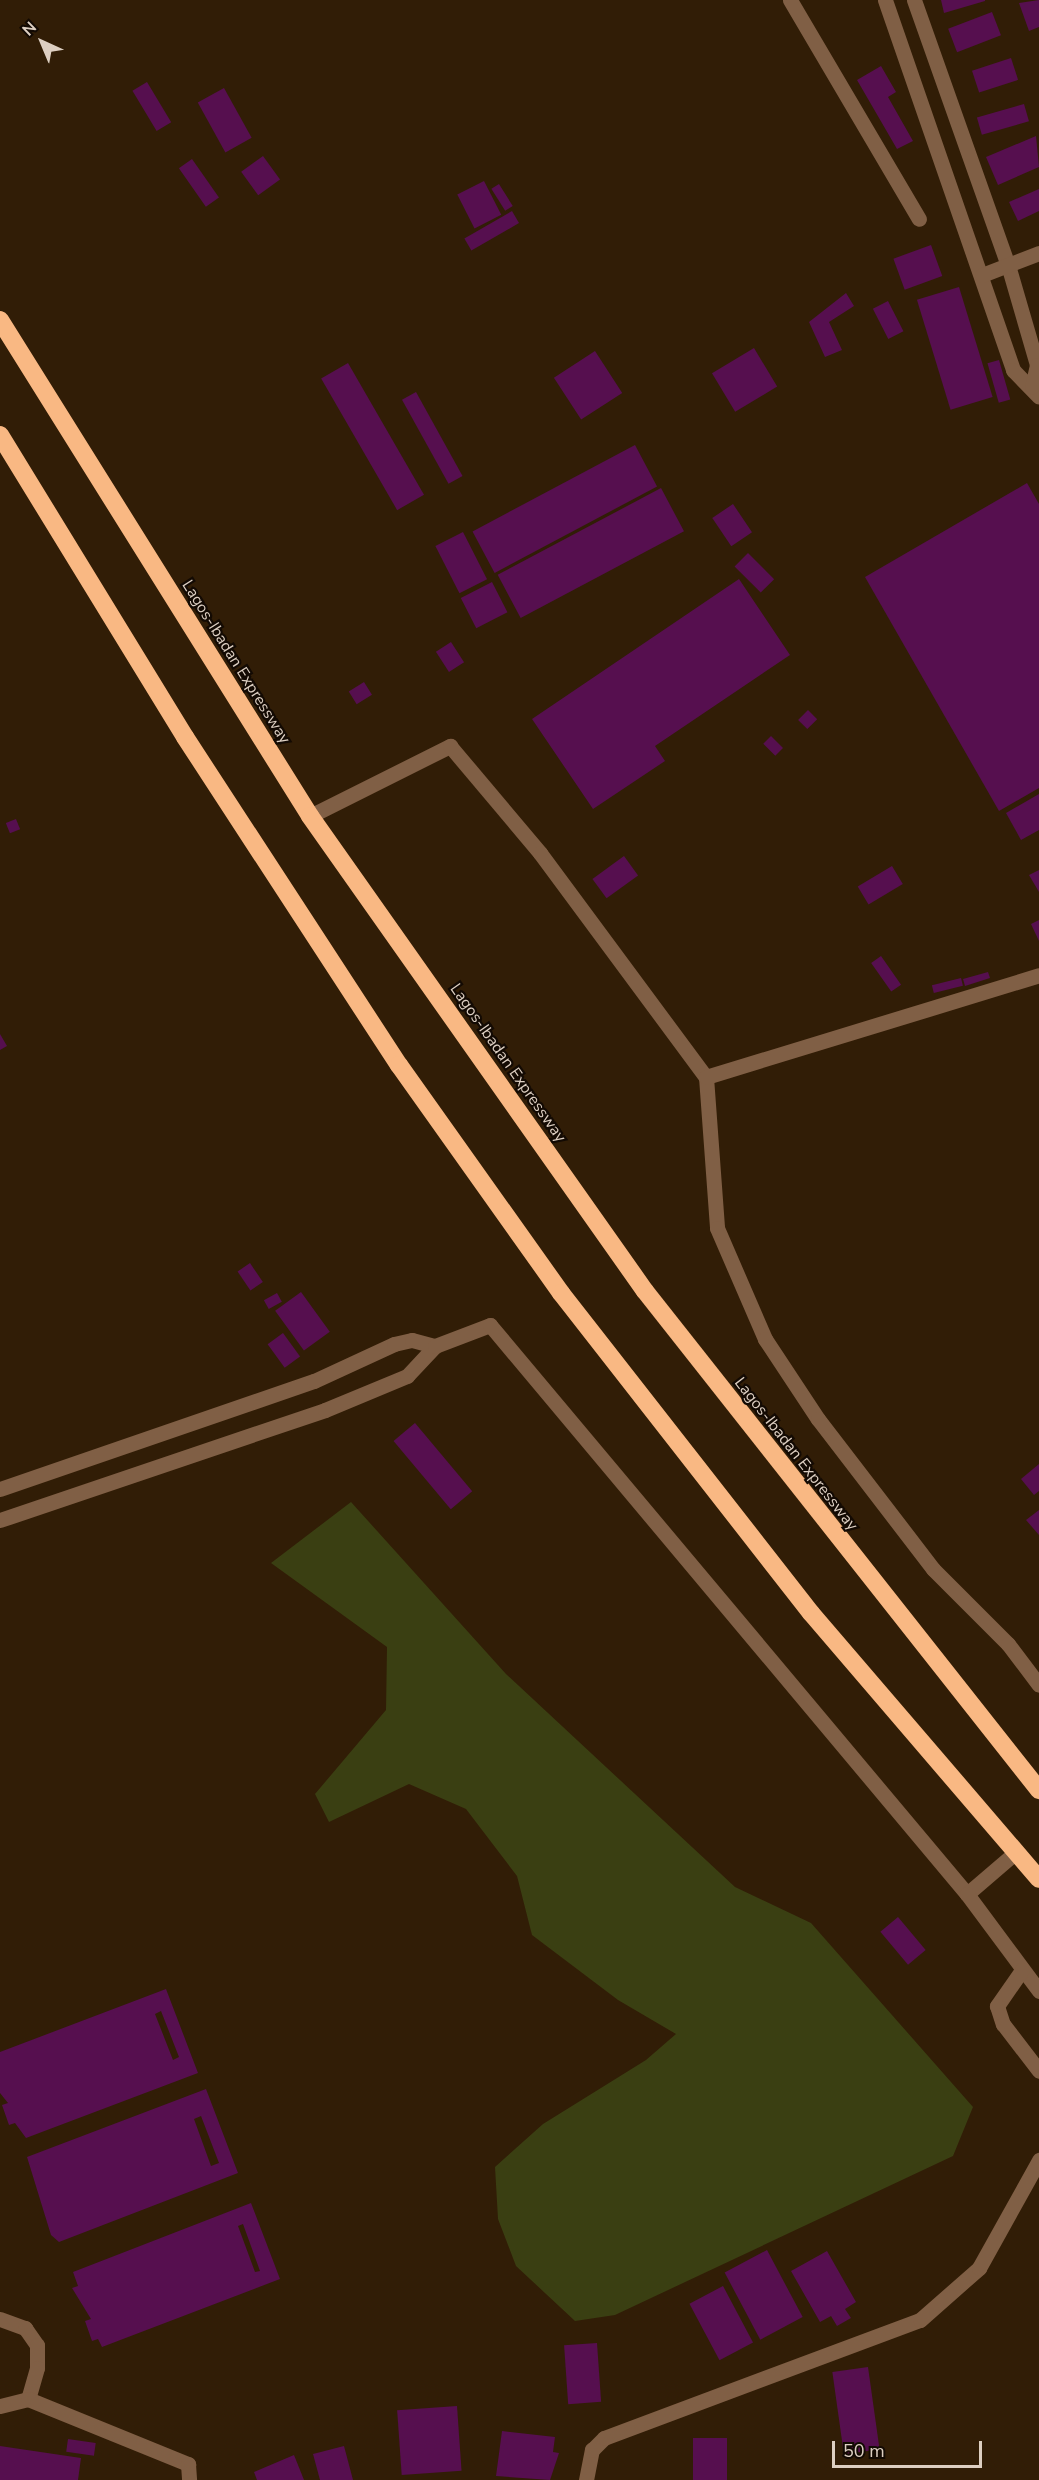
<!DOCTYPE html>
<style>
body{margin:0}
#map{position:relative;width:1039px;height:2480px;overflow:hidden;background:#311d06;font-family:"Nunito Sans",sans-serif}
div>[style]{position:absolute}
.green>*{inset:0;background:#3a3f12}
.building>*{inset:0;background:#560f4f;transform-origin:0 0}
.minor>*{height:15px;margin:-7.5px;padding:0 7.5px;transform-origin:7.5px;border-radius:7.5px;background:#805f45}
.highway>*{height:18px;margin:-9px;padding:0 9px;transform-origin:9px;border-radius:9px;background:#f9b883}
span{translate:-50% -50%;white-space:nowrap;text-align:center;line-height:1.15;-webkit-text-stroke:4.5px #130a03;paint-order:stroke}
.street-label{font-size:16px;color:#ddcfc2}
.north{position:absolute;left:12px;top:12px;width:60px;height:60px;-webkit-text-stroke:4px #130a03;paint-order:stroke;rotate:316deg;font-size:16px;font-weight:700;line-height:24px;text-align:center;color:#ddcfc2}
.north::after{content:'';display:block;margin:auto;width:21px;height:27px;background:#ddcfc2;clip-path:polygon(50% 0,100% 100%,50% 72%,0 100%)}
.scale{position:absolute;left:832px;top:2441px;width:150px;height:27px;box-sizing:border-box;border:3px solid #ddcfc2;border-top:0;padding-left:8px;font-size:18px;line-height:21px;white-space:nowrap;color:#ddcfc2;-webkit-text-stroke:4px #130a03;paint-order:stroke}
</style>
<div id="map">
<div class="green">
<div style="clip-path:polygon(351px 1502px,506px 1674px,735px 1887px,811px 1923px,973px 2107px,953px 2156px,615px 2315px,575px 2321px,516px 2266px,498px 2219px,495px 2167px,543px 2124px,646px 2060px,676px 2034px,618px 2000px,532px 1935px,517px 1876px,466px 1809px,409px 1784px,329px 1822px,315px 1794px,386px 1710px,387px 1647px,271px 1563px)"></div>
</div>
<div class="building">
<div style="clip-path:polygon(941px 0,985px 0,985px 1px,944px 13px)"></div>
<div style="clip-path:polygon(1039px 0,1039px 27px,1029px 31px,1019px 3px)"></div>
<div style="left:992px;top:12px;width:25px;height:47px;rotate:69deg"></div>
<div style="left:1011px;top:58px;width:23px;height:41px;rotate:72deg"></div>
<div style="clip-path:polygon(881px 66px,896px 92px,888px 97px,913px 141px,897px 149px,857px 80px)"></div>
<div style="left:147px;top:82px;width:47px;height:17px;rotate:59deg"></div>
<div style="left:224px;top:88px;width:57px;height:30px;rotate:61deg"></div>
<div style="left:1024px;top:104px;width:18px;height:49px;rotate:74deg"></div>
<div style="clip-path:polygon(1036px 136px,1039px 167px,998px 185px,986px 157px)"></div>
<div style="left:263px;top:156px;width:29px;height:27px;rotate:54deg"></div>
<div style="left:192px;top:159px;width:47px;height:16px;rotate:55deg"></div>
<div style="left:484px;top:181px;width:38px;height:30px;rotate:63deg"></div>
<div style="left:499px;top:184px;width:26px;height:9px;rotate:58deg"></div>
<div style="clip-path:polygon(1039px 189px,1039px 211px,1018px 221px,1009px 202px)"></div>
<div style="left:512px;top:211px;width:14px;height:55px;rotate:60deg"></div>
<div style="left:931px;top:245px;width:33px;height:40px;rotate:70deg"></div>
<div style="left:959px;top:287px;width:115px;height:44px;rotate:73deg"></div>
<div style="clip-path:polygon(846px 293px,854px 306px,829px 322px,842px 350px,825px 357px,809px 322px)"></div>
<div style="left:888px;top:301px;width:34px;height:17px;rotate:63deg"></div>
<div style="left:754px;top:348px;width:45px;height:49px;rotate:59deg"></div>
<div style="left:595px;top:351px;width:50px;height:49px;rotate:57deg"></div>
<div style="left:999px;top:360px;width:41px;height:12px;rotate:74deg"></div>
<div style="left:348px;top:363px;width:152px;height:31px;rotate:60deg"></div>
<div style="left:416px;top:392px;width:96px;height:16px;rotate:61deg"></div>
<div style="left:635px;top:445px;width:47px;height:184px;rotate:62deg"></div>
<div style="clip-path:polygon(1027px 483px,1039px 504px,1039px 788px,999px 811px,865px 577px)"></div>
<div style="left:661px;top:488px;width:49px;height:185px;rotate:62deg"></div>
<div style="left:733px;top:504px;width:34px;height:25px;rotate:56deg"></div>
<div style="left:463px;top:532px;width:53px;height:31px;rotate:63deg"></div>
<div style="left:748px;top:553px;width:37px;height:19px;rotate:45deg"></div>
<div style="clip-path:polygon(739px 579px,790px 655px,655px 746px,665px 761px,593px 809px,532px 719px)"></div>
<div style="left:492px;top:582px;width:34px;height:35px;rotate:63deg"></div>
<div style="left:451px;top:642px;width:24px;height:18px;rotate:57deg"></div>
<div style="left:364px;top:682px;width:15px;height:18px;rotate:58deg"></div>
<div style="left:808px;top:710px;width:13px;height:14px;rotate:45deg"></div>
<div style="left:771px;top:736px;width:17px;height:11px;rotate:45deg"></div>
<div style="clip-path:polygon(1039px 794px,1039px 830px,1021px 840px,1006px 813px)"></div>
<div style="left:16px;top:819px;width:11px;height:11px;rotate:68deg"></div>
<div style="left:624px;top:856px;width:24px;height:39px;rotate:54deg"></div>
<div style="left:892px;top:866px;width:21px;height:40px;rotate:59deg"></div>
<div style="clip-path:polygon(1039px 870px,1039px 892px,1029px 875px)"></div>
<div style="clip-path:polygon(1039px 920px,1039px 941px,1031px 924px)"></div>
<div style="left:881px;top:956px;width:35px;height:12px;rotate:55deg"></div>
<div style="clip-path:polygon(988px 972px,990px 978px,965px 986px,963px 979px)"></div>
<div style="left:961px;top:978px;width:8px;height:30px;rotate:76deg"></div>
<div style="clip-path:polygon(0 1034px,7px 1046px,0 1050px)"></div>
<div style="left:250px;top:1263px;width:23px;height:15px;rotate:56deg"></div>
<div style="left:301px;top:1292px;width:49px;height:32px;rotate:54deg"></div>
<div style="left:277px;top:1293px;width:10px;height:15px;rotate:61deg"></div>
<div style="left:283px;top:1333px;width:29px;height:19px;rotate:54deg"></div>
<div style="left:415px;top:1423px;width:89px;height:28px;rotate:50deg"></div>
<div style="clip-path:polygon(1039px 1464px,1039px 1491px,1034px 1495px,1021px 1479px)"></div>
<div style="clip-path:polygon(1039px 1510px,1039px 1535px,1026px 1520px)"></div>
<div style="left:898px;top:1917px;width:43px;height:23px;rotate:50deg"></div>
<div style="clip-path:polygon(evenodd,166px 1989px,198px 2073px,26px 2138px,15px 2123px,9px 2125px,2px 2105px,8px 2103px,0 2093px,0 2052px,166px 1989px,161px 2011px,179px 2057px,173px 2060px,155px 2014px,161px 2011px)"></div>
<div style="clip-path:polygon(evenodd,206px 2089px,238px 2173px,59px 2242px,51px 2235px,27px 2157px,206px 2089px,201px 2116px,219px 2163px,211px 2166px,194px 2119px,201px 2116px)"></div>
<div style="clip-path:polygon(evenodd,251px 2203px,280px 2279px,102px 2347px,98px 2339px,92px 2341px,85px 2321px,91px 2319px,72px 2288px,78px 2286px,73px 2272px,251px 2203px,243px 2224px,260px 2271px,255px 2272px,238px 2226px,243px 2224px)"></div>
<div style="left:767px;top:2250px;width:76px;height:48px;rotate:62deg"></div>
<div style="clip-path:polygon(827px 2251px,856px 2302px,845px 2309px,851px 2318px,837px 2326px,831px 2316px,820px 2322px,791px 2271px)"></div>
<div style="left:723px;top:2286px;width:64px;height:38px;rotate:62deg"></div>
<div style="left:597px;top:2343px;width:59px;height:33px;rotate:86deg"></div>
<div style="left:868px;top:2367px;width:83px;height:36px;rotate:82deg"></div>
<div style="left:457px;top:2406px;width:65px;height:60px;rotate:86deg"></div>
<div style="clip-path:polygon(502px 2431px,555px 2437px,553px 2452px,559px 2453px,550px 2480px,496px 2476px)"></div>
<div style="left:693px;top:2438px;width:34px;height:42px"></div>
<div style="left:68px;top:2439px;width:28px;height:13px;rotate:8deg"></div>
<div style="clip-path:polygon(0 2446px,81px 2458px,78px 2480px,0 2480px)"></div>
<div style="clip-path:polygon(344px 2446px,353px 2480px,320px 2480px,313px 2454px)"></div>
<div style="clip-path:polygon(294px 2455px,304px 2480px,257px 2480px,254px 2472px)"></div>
</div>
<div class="minor">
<div style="left:790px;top:0;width:254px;rotate:59.5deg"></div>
<div style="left:885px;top:0;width:392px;rotate:70.9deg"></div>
<div style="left:1013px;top:370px;width:37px;rotate:46deg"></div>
<div style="left:914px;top:0;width:281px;rotate:70.5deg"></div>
<div style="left:1008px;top:265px;width:104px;rotate:73.8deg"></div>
<div style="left:1037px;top:365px;width:22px;rotate:103deg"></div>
<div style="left:982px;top:275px;width:61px;rotate:-21.1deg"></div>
<div style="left:310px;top:816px;width:157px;rotate:-26.6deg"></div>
<div style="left:450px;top:746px;width:140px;rotate:49.9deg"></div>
<div style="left:540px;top:853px;width:279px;rotate:53.5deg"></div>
<div style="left:706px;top:1077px;width:151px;rotate:85.8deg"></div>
<div style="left:717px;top:1228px;width:121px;rotate:66.6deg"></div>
<div style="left:765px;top:1339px;width:96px;rotate:56.5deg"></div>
<div style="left:818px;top:1419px;width:189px;rotate:52.5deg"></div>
<div style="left:933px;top:1569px;width:106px;rotate:45deg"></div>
<div style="left:1008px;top:1644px;width:51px;rotate:52.9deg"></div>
<div style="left:706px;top:1077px;width:348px;rotate:-17deg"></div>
<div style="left:0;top:1489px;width:332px;rotate:-19deg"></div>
<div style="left:314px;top:1381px;width:88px;rotate:-24.8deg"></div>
<div style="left:394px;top:1344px;width:18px;rotate:-13deg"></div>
<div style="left:412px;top:1340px;width:24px;rotate:15deg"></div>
<div style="left:0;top:1520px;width:343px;rotate:-18.7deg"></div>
<div style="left:325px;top:1410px;width:89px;rotate:-22.5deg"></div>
<div style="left:407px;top:1376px;width:41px;rotate:-47deg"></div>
<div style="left:435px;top:1346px;width:59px;rotate:-20.9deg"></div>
<div style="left:490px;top:1325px;width:742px;rotate:50.03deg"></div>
<div style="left:967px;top:1894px;width:65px;rotate:-40.6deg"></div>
<div style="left:967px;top:1894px;width:121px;rotate:53.4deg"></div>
<div style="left:1022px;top:1970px;width:44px;rotate:124.8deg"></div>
<div style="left:997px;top:2006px;width:19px;rotate:72deg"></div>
<div style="left:1003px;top:2024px;width:59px;rotate:52.5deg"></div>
<div style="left:0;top:2319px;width:27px;rotate:20deg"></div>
<div style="left:25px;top:2328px;width:21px;rotate:55deg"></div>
<div style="left:37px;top:2345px;width:23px;rotate:90deg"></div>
<div style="left:37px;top:2368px;width:32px;rotate:106deg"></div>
<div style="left:0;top:2406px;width:29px;rotate:-14deg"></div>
<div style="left:28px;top:2399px;width:173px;rotate:22.1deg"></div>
<div style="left:188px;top:2464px;width:16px;rotate:86deg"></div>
<div style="left:586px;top:2480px;width:31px;rotate:-79deg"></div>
<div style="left:592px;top:2450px;width:17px;rotate:-45deg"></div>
<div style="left:604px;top:2438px;width:337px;rotate:-20.5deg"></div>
<div style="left:920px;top:2320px;width:79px;rotate:-41.4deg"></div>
<div style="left:979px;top:2268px;width:124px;rotate:-60.9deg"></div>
</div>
<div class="highway">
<div style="left:0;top:320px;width:585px;rotate:57.99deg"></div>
<div style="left:310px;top:816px;width:581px;rotate:54.81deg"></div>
<div style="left:645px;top:1291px;width:636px;rotate:51.71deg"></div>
<div style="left:0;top:435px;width:354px;rotate:58.5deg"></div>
<div style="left:185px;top:737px;width:392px;rotate:56.9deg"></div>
<div style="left:399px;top:1065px;width:280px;rotate:54.6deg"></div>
<div style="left:561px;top:1293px;width:406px;rotate:52deg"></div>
<div style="left:811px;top:1613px;width:350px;rotate:49.4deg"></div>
</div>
<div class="street-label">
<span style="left:236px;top:662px;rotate:58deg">Lagos-Ibadan Expressway</span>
<span style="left:508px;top:1063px;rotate:55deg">Lagos-Ibadan Expressway</span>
<span style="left:796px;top:1454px;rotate:52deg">Lagos-Ibadan Expressway</span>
</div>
<div class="north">N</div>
<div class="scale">50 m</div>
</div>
